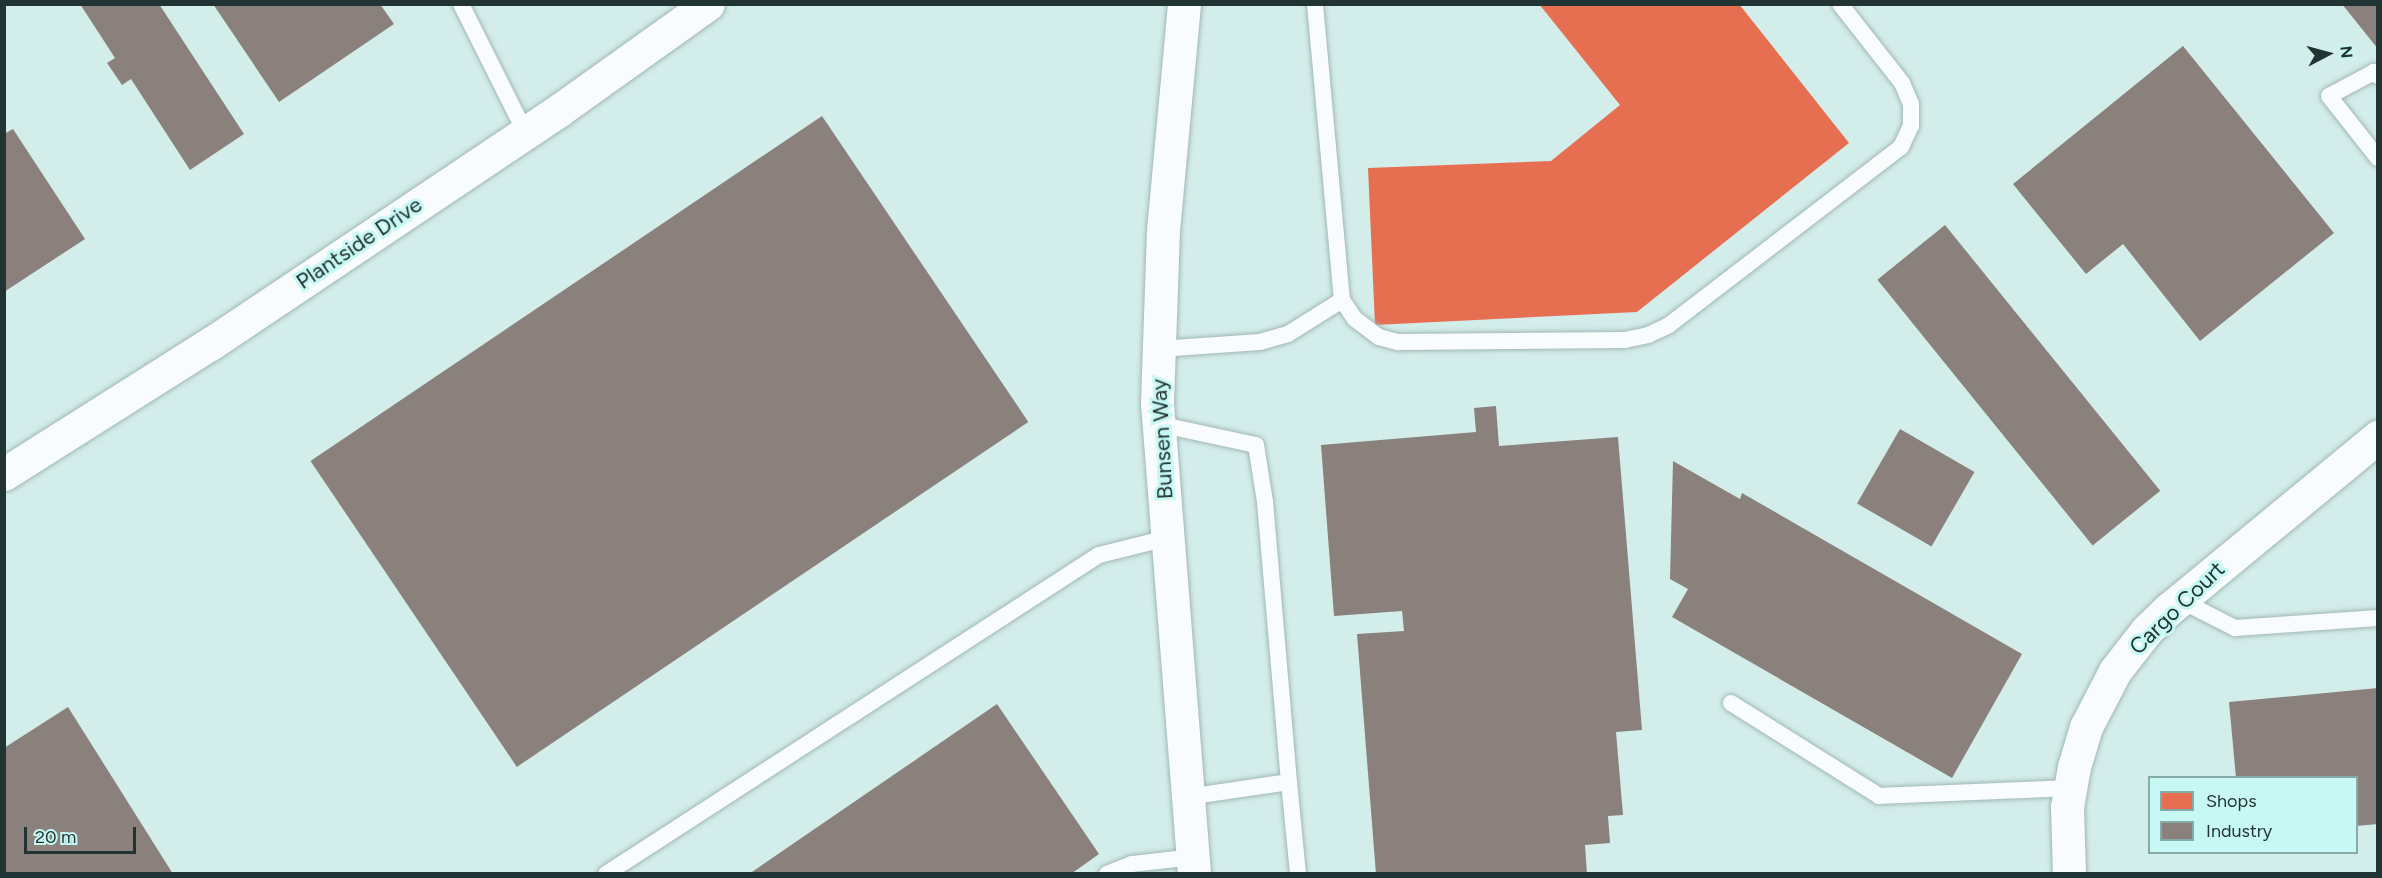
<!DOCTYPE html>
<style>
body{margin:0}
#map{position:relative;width:2382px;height:878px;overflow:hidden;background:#d3edeb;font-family:Figtree,sans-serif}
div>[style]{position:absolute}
.shops>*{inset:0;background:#e76f51}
.industry>*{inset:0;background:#8a817c;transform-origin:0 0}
.roads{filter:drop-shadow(0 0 2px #a2b7b5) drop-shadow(0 0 2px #a2b7b5)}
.service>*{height:16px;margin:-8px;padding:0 8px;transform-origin:8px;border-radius:8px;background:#f8fcfc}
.minor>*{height:33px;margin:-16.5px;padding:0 16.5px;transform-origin:16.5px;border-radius:16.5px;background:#f8fcfc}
.tertiary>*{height:33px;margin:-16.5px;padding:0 16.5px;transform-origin:16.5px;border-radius:16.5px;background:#f8fcfc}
span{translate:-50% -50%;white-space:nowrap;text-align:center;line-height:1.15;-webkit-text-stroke:6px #c8f8f4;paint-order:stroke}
.street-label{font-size:22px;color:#213433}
.frame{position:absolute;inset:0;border:6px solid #213433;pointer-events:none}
.legend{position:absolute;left:2148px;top:776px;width:210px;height:78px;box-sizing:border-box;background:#c8f8f4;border:2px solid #85aaa7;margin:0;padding:8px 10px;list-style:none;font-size:18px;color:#213433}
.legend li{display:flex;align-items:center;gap:12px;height:30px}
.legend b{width:30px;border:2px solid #85aaa7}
.north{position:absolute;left:2298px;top:24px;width:60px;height:60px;-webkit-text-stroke:4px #c8f8f4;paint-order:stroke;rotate:84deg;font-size:16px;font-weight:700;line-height:24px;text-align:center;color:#213433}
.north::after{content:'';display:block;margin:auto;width:21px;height:27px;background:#213433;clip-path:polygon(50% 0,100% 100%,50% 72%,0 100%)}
.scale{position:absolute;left:24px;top:827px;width:112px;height:27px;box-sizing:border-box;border:3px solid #213433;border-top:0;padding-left:8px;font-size:18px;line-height:21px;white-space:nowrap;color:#213433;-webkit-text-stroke:4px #c8f8f4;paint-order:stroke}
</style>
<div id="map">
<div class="shops">
<div style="clip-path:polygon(1539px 4px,1739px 4px,1849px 143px,1637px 312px,1375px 325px,1368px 168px,1551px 161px,1620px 105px)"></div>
</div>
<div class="industry">
<div style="clip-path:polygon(80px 4px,159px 4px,244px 134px,190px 170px,131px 79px,122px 85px,107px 63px,115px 58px)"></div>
<div style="clip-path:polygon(213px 4px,380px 4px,394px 24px,279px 102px)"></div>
<div style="clip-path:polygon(2342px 4px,2378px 4px,2378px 49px)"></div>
<div style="clip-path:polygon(2183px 46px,2334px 233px,2200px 341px,2123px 244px,2086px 274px,2013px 184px)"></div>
<div style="left:822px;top:116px;width:369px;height:617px;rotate:56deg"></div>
<div style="clip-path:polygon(13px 129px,85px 239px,4px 292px,4px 134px)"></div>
<div style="left:1945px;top:225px;width:342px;height:87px;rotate:51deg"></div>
<div style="clip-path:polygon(1496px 406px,1499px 446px,1618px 437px,1642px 730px,1616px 732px,1623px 815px,1608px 816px,1610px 843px,1585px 845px,1587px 874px,1376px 874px,1357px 634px,1404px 631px,1402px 611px,1334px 616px,1321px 445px,1476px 432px,1474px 408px)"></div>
<div style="left:1900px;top:429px;width:86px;height:86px;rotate:30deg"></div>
<div style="clip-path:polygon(1673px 461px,1740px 499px,1742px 493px,2022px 654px,1952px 778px,1672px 617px,1688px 589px,1670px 579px)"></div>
<div style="clip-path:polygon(2378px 688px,2378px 824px,2356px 826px,2356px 778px,2236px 778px,2229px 702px)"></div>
<div style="clip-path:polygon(997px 704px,1099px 854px,1071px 874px,749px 874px)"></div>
<div style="clip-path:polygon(68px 707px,173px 874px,4px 874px,4px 748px)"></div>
</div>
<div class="roads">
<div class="service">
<div style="left:461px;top:4px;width:143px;rotate:63.4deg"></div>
<div style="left:1315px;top:4px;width:297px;rotate:84.8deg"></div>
<div style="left:1342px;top:300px;width:23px;rotate:56deg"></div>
<div style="left:1355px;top:319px;width:30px;rotate:37deg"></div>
<div style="left:1379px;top:337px;width:20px;rotate:15deg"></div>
<div style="left:1398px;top:342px;width:227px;rotate:-0.5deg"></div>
<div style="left:1625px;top:340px;width:24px;rotate:-12deg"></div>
<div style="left:1648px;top:335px;width:23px;rotate:-25deg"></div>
<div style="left:1669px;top:325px;width:292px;rotate:-37.5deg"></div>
<div style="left:1901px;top:147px;width:23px;rotate:-65deg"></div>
<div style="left:1911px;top:126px;width:22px;rotate:-90deg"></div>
<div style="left:1911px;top:104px;width:23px;rotate:-113deg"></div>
<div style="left:1902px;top:83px;width:100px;rotate:-128.1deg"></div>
<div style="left:2378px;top:76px;width:6px;rotate:-135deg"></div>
<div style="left:2374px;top:72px;width:51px;rotate:151.9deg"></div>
<div style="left:2329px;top:96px;width:79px;rotate:51.7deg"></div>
<div style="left:1159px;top:349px;width:101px;rotate:-4deg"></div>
<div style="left:1260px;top:342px;width:29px;rotate:-16deg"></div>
<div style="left:1288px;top:334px;width:64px;rotate:-32.2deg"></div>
<div style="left:1158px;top:424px;width:100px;rotate:12.1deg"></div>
<div style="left:1256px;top:445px;width:58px;rotate:81deg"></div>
<div style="left:1265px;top:502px;width:281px;rotate:85.1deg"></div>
<div style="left:1289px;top:782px;width:102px;rotate:171.6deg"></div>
<div style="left:2180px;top:600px;width:62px;rotate:27deg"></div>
<div style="left:2235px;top:628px;width:143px;rotate:-4deg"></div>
<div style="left:1731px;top:703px;width:175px;rotate:32.1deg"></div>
<div style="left:1879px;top:796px;width:191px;rotate:-2.4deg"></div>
<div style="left:1289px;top:782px;width:92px;rotate:84.4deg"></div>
<div style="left:606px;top:874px;width:587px;rotate:-32.91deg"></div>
<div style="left:1099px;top:555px;width:70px;rotate:-14deg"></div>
<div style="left:1107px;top:874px;width:27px;rotate:-22deg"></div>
<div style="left:1132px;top:864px;width:61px;rotate:-6.5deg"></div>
</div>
<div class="minor">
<div style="left:2069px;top:874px;width:67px;rotate:-91.7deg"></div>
<div style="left:2067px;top:807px;width:41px;rotate:-80.1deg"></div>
<div style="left:2074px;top:767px;width:42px;rotate:-73.3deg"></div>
<div style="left:2086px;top:727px;width:63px;rotate:-62.6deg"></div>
<div style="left:2115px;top:671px;width:52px;rotate:-52deg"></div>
<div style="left:2147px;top:630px;width:30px;rotate:-44deg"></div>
<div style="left:2169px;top:609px;width:271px;rotate:-39.5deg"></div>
</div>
<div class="tertiary">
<div style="left:1184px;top:4px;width:227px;rotate:95.3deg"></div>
<div style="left:1163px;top:230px;width:173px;rotate:92deg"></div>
<div style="left:1157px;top:403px;width:472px;rotate:85.5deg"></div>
<div style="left:4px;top:474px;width:244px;rotate:-32.3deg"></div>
<div style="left:210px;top:344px;width:419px;rotate:-33.8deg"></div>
<div style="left:558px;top:111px;width:184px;rotate:-35.5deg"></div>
</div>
</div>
<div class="street-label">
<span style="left:359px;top:243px;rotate:-34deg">Plantside Drive</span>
<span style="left:1162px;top:439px;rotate:-93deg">Bunsen Way</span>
<span style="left:2177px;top:608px;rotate:-44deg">Cargo Court</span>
</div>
<div class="frame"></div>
<ul class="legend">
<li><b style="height:16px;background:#e76f51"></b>Shops</li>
<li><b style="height:16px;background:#8a817c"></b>Industry</li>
</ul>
<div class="north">N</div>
<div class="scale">20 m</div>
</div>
